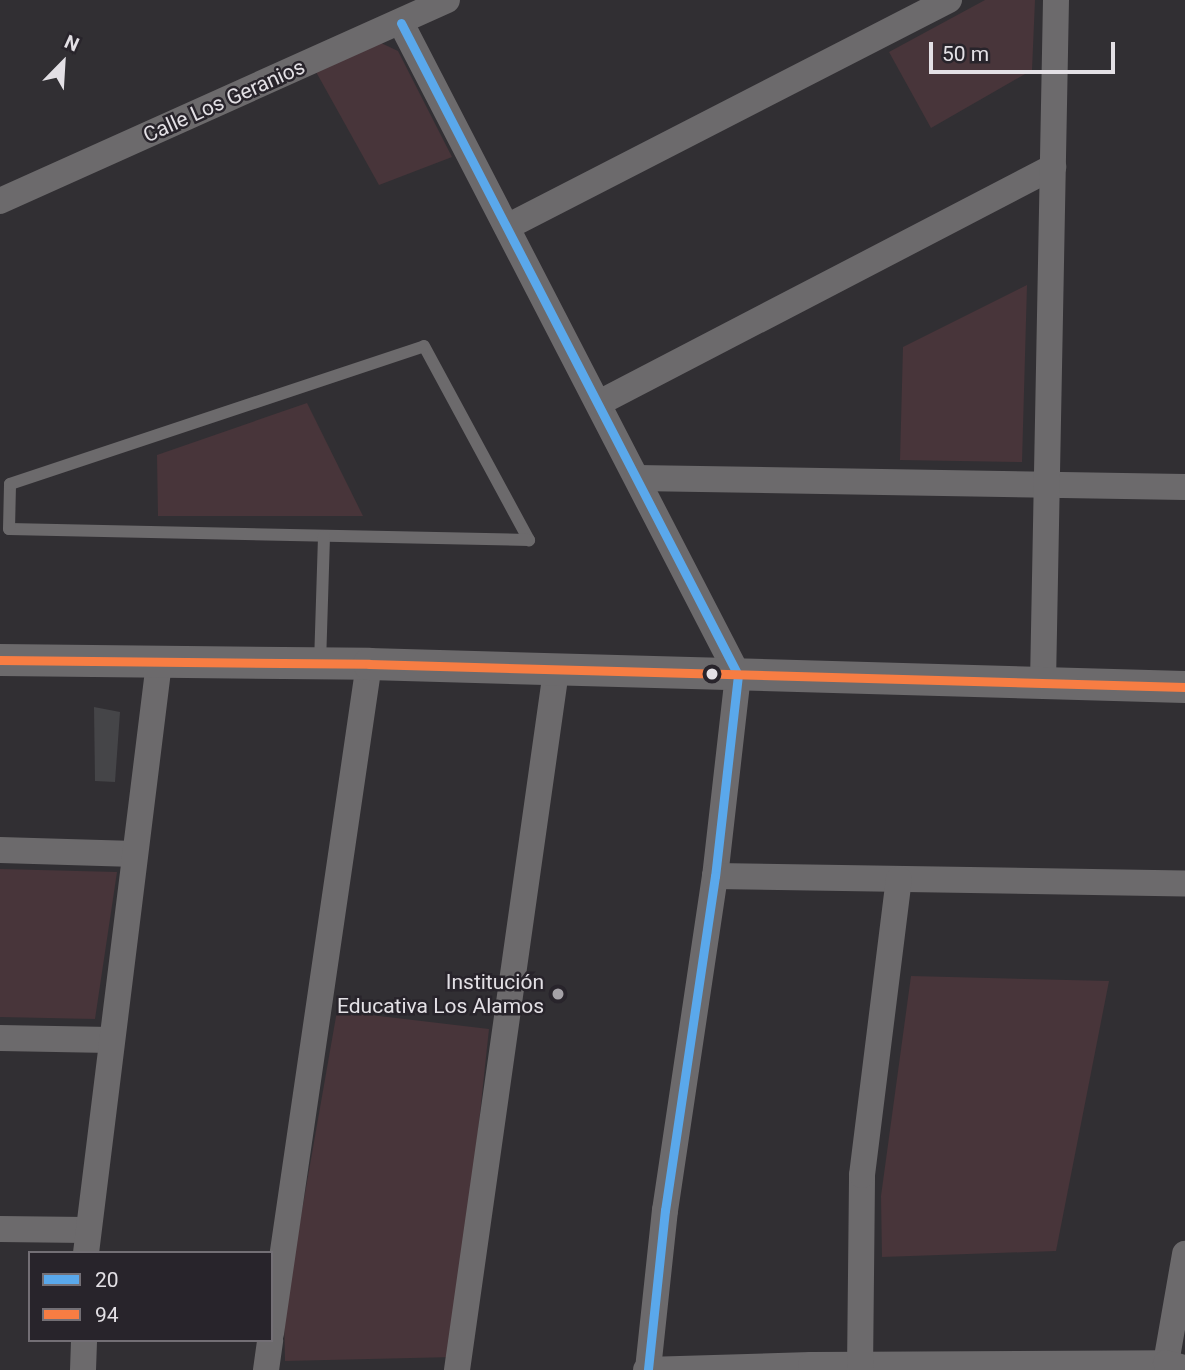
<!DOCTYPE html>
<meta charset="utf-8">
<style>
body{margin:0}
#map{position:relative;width:1185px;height:1370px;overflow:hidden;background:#312f33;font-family:Roboto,sans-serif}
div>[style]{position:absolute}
.green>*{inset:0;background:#48353a}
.building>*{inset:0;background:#454548}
.service>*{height:12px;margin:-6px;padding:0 6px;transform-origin:6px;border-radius:6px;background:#6c6a6c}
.minor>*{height:26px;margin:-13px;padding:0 13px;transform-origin:13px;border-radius:13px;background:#6c6a6c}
.tertiary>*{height:32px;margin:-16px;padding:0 16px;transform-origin:16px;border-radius:16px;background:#6c6a6c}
.bus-1>*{height:9px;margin:-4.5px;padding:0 4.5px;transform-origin:4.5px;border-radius:4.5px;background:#5aa8eb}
.bus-2>*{height:9px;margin:-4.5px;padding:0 4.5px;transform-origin:4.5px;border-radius:4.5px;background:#f77d43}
.dots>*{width:19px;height:19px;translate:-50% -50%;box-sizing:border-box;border:4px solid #28242b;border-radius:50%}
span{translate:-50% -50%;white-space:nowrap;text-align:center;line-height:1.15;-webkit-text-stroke:5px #28242b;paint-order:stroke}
.street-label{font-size:21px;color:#e3e0e5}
.poi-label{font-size:21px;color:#e3e0e5}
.right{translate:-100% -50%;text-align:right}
.legend{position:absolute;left:28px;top:1251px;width:245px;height:91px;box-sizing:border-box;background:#28242b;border:2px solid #736f75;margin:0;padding:9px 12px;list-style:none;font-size:21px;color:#e3e0e5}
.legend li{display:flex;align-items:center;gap:14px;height:35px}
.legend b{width:35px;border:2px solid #736f75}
.north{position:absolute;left:28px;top:28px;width:70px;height:70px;-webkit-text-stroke:5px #28242b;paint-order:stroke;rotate:24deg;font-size:19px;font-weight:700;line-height:28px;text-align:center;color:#e3e0e5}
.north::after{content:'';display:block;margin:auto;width:24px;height:32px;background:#e3e0e5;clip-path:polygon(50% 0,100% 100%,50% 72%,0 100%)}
.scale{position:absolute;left:929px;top:42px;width:186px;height:32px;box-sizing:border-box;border:4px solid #e3e0e5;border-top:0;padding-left:9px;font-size:21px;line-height:24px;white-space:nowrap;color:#e3e0e5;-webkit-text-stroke:5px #28242b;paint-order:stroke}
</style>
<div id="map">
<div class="green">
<div style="clip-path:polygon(985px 0,1035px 0,1032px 70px,931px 128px,889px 52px)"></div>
<div style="clip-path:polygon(381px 43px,398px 51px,452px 157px,379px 185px,315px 70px)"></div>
<div style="clip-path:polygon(1027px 285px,1022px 462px,900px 460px,903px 347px)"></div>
<div style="clip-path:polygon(307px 403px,363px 516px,158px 516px,157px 455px)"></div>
<div style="clip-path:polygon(0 869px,117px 872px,95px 1019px,0 1017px)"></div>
<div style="clip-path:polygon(911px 976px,1109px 981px,1056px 1251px,882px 1257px,881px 1196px)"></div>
<div style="clip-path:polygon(337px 1011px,489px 1029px,454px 1357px,285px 1361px,284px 1313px)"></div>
</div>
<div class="building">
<div style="clip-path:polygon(94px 707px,120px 712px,115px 782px,95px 781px)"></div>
</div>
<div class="service">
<div style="left:424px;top:346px;width:221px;rotate:61.6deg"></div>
<div style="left:529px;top:540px;width:520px;rotate:-178.79deg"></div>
<div style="left:9px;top:529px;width:45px;rotate:-88.7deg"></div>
<div style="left:10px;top:484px;width:436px;rotate:-18.4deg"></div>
<div style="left:320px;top:664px;width:128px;rotate:-88.2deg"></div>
</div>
<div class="minor">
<div style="left:401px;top:23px;width:734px;rotate:62.67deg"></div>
<div style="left:738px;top:675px;width:202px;rotate:96.5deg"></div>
<div style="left:715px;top:876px;width:338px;rotate:98.5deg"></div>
<div style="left:665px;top:1210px;width:161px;rotate:96.1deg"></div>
<div style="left:0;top:201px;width:490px;rotate:-24.2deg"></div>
<div style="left:507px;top:227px;width:497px;rotate:-27.2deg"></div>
<div style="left:599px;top:403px;width:512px;rotate:-27.47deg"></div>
<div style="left:637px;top:478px;width:548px;rotate:0.94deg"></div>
<div style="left:1043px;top:683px;width:683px;rotate:-88.91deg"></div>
<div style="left:0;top:850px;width:135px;rotate:1.7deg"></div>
<div style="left:715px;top:876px;width:470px;rotate:0.9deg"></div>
<div style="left:0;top:1038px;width:111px;rotate:1deg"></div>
<div style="left:0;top:1229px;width:86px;rotate:0.7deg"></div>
<div style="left:86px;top:1253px;width:594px;rotate:-82.95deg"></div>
<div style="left:271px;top:1333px;width:676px;rotate:-81.67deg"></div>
<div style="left:1166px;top:1363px;width:111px;rotate:-80.1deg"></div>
<div style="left:83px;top:1370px;width:30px;rotate:-88deg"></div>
<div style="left:266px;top:1370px;width:30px;rotate:-82deg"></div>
<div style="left:457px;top:1370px;width:706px;rotate:-81.94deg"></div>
<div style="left:646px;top:1370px;width:165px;rotate:-1.7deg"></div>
<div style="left:811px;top:1365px;width:355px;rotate:-0.3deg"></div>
<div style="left:1166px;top:1363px;width:20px;rotate:15deg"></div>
<div style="left:860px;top:1370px;width:195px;rotate:-89.4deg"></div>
<div style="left:862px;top:1175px;width:298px;rotate:-82.9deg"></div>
</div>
<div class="tertiary">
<div style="left:0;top:660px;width:369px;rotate:0.6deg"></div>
<div style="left:369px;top:664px;width:816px;rotate:1.61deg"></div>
</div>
<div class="bus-1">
<div style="left:401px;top:23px;width:734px;rotate:62.67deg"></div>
<div style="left:738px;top:675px;width:202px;rotate:96.5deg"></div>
<div style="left:715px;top:876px;width:338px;rotate:98.5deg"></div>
<div style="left:665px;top:1210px;width:161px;rotate:96.1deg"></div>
</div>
<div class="bus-2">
<div style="left:0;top:660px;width:369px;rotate:0.6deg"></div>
<div style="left:369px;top:664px;width:816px;rotate:1.61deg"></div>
</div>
<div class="dots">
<div style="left:712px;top:674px;background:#e3e0e5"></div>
<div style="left:558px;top:994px;background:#a5a2a7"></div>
</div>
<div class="street-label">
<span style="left:224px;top:101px;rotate:-24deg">Calle Los Geranios</span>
</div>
<div class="poi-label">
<span class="right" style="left:544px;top:994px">Institución<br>Educativa Los Alamos</span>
</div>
<ul class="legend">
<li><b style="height:9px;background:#5aa8eb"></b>20</li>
<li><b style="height:9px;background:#f77d43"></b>94</li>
</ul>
<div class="north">N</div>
<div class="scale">50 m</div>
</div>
